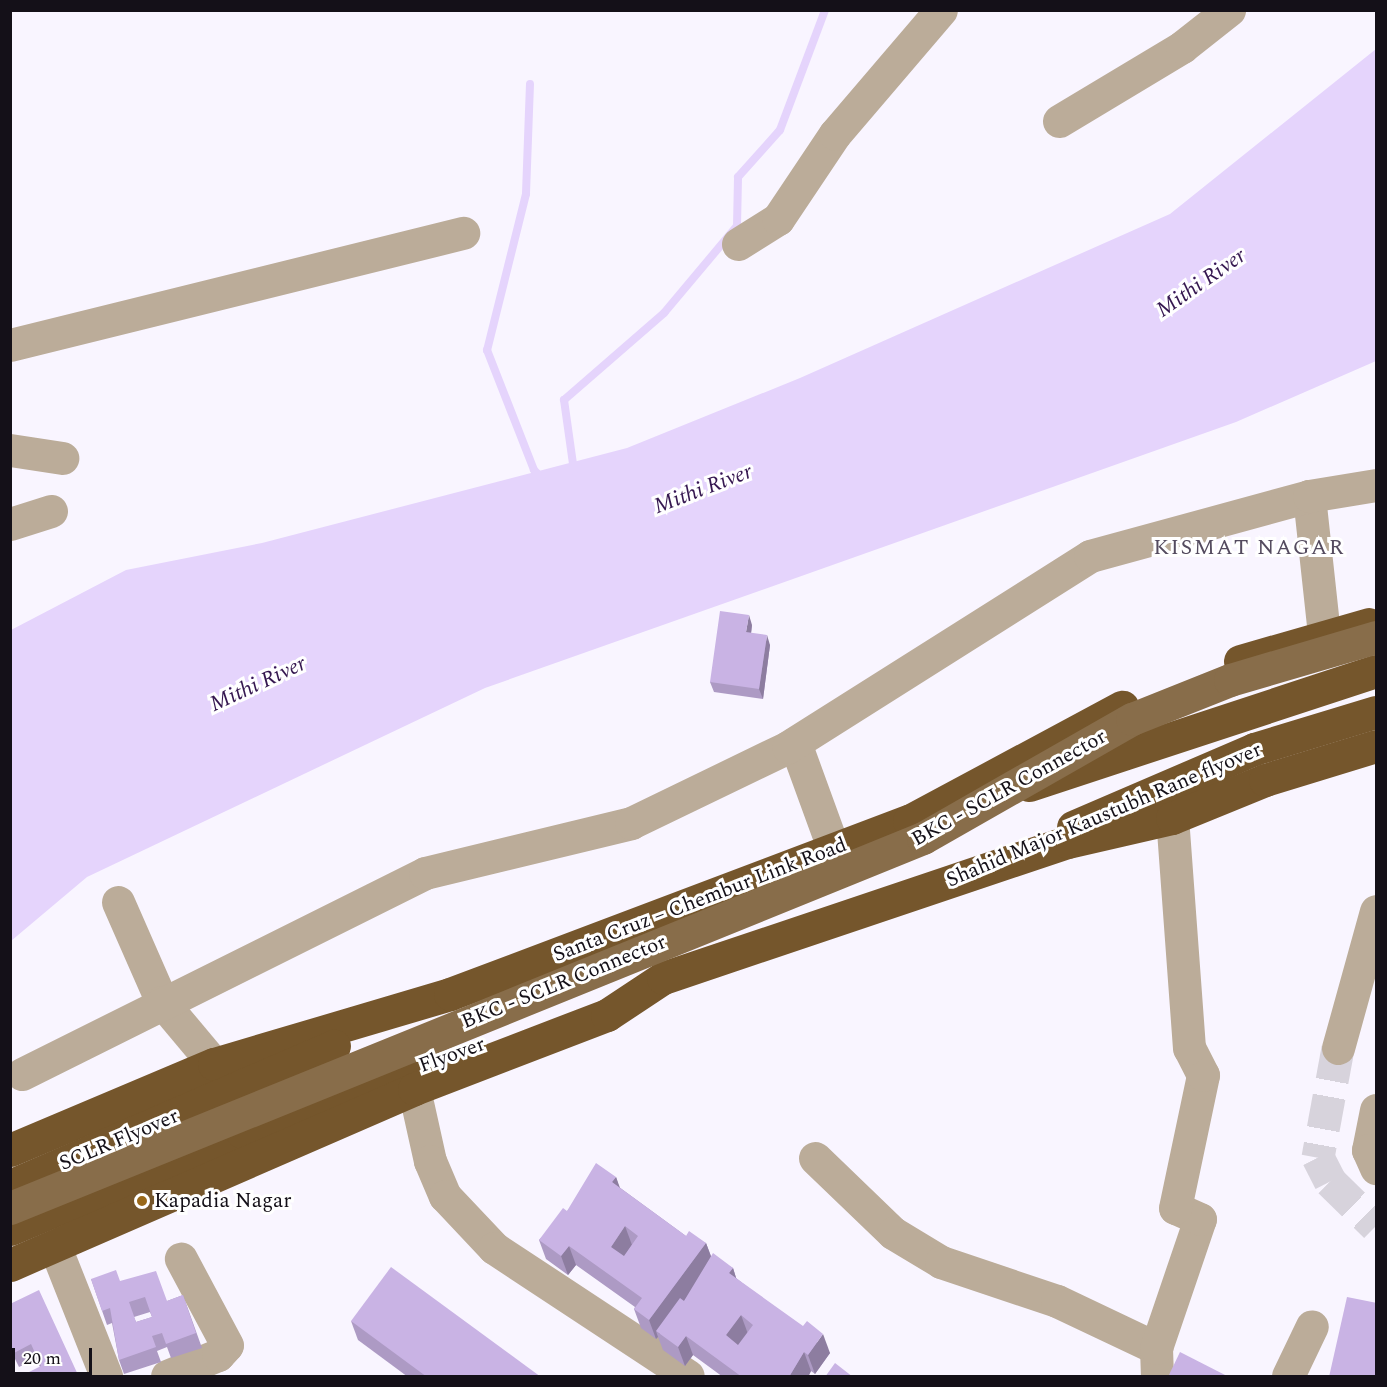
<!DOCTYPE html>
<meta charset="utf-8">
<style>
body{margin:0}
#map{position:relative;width:1387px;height:1387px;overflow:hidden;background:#f9f5ff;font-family:Spectral,serif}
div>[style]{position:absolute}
.water>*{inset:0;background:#e5d4fc}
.stream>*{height:8px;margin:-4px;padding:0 4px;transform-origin:4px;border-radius:4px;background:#e5d4fc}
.minor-tunnel>*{height:33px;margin-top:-16.5px;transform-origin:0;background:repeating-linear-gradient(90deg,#d7d3dc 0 33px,transparent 0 49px)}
.minor>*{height:33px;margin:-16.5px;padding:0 16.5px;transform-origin:16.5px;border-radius:16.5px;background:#bbac99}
.highway>*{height:33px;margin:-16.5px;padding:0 16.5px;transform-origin:16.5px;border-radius:16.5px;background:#75562c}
.major-bridge>*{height:33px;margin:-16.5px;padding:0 16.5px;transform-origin:16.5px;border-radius:16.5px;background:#886d4a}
.wall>*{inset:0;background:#ad9ac4}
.shaded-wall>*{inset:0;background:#8d7da0}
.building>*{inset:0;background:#c9b3e4}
.dots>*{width:16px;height:16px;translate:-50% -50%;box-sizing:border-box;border:3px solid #fff;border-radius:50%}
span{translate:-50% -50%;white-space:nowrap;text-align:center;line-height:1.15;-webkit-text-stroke:6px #fff;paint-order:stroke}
.street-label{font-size:21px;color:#141018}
.poi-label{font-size:21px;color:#141018}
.left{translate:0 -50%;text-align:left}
.water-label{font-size:22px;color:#351750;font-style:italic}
.neighbourhood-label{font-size:22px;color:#544b5f;letter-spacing:1.5px}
.frame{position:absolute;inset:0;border:12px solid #141018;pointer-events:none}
.scale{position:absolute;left:12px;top:1348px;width:80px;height:27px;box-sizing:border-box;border:3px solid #141018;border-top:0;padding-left:8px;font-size:18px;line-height:21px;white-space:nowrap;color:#141018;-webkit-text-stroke:4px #fff;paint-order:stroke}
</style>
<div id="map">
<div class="water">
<div style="clip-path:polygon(1376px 49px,1376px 361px,1236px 422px,485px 688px,87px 877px,11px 941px,11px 630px,126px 570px,262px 543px,627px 448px,800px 378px,1170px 214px)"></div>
</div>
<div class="stream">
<div style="left:530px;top:84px;width:110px;rotate:92.1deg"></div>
<div style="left:526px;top:194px;width:161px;rotate:104deg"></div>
<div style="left:487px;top:350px;width:129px;rotate:68.6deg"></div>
<div style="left:534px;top:470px;width:10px;rotate:45deg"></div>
<div style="left:574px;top:471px;width:72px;rotate:-98deg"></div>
<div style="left:564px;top:400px;width:133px;rotate:-41deg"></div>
<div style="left:664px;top:313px;width:114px;rotate:-50deg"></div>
<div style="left:737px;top:226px;width:49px;rotate:-88.8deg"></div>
<div style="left:738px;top:177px;width:63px;rotate:-48.2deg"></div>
<div style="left:780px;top:130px;width:128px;rotate:-69.4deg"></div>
</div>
<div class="minor-tunnel">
<div style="left:1338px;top:1048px;width:111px;rotate:100.4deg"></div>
<div style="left:1318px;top:1157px;width:27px;rotate:63deg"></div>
<div style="left:1330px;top:1181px;width:64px;rotate:44.4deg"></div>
</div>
<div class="minor">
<div style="left:1059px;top:121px;width:144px;rotate:-31deg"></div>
<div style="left:1182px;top:47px;width:60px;rotate:-38.2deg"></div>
<div style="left:738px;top:244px;width:47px;rotate:-32deg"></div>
<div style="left:778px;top:219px;width:102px;rotate:-56.2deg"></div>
<div style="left:835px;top:134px;width:163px;rotate:-49.5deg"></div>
<div style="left:10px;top:345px;width:467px;rotate:-13.9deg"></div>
<div style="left:10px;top:450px;width:53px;rotate:8.7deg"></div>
<div style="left:1309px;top:496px;width:140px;rotate:83.8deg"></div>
<div style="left:10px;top:524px;width:43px;rotate:-17.6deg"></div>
<div style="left:795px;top:743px;width:114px;rotate:70deg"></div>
<div style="left:118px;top:902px;width:109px;rotate:66.3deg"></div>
<div style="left:162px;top:1002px;width:81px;rotate:50deg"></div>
<div style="left:1338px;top:1048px;width:142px;rotate:-74.5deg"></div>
<div style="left:22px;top:1074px;width:450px;rotate:-26.5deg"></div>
<div style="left:425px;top:873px;width:212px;rotate:-13.6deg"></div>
<div style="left:631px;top:823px;width:174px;rotate:-25.8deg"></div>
<div style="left:788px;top:747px;width:357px;rotate:-32.3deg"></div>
<div style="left:1090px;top:556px;width:227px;rotate:-15.3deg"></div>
<div style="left:1309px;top:496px;width:68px;rotate:-9.3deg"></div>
<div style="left:414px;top:1089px;width:74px;rotate:77.5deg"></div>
<div style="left:430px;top:1161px;width:38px;rotate:67deg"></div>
<div style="left:445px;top:1196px;width:71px;rotate:46.7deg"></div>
<div style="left:494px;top:1248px;width:232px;rotate:33.4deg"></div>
<div style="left:1376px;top:1110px;width:41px;rotate:101.3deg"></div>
<div style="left:1368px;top:1150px;width:20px;rotate:66deg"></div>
<div style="left:815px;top:1158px;width:108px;rotate:43.9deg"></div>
<div style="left:893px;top:1233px;width:56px;rotate:31.1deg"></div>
<div style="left:941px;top:1262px;width:122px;rotate:18.6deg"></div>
<div style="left:1057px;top:1301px;width:110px;rotate:25.4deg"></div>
<div style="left:1156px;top:1348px;width:28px;rotate:88deg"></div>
<div style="left:55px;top:1247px;width:139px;rotate:68.4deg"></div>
<div style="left:1156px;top:1348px;width:136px;rotate:-71.2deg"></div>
<div style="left:1200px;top:1219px;width:27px;rotate:-156deg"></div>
<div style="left:1175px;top:1208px;width:136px;rotate:-78.1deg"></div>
<div style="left:1203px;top:1075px;width:30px;rotate:-117deg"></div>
<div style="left:1189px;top:1048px;width:231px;rotate:-94.2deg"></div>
<div style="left:167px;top:1376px;width:55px;rotate:-22.4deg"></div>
<div style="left:218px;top:1355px;width:13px;rotate:-48deg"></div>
<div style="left:227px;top:1345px;width:98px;rotate:-118.1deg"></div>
<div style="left:1288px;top:1376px;width:55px;rotate:-64.4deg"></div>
</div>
<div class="highway">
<div style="left:1240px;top:661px;width:134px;rotate:-16deg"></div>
<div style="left:1029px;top:785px;width:365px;rotate:-18.2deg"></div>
<div style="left:1073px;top:827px;width:197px;rotate:-23.3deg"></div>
<div style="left:1254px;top:749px;width:127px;rotate:-16.9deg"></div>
<div style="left:10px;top:1150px;width:221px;rotate:-22.9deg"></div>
<div style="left:214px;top:1064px;width:246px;rotate:-16.5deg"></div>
<div style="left:450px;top:994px;width:491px;rotate:-20.7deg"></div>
<div style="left:909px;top:821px;width:242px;rotate:-28.2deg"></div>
<div style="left:10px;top:1186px;width:353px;rotate:-23.4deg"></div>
<div style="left:10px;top:1229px;width:251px;rotate:-22.7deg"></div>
<div style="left:242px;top:1132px;width:174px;rotate:-20.2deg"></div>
<div style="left:10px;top:1265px;width:441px;rotate:-23.5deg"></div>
<div style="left:414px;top:1089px;width:207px;rotate:-21deg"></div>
<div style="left:607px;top:1015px;width:67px;rotate:-33.5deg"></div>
<div style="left:663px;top:978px;width:427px;rotate:-18.6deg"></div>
<div style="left:1068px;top:842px;width:107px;rotate:-13deg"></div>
<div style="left:1172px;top:818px;width:100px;rotate:-22.2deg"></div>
<div style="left:1265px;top:780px;width:116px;rotate:-17deg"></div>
</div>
<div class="major-bridge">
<div style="left:10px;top:1208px;width:985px;rotate:-22.06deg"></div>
<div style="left:923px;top:838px;width:241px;rotate:-29.7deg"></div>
<div style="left:1132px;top:719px;width:105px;rotate:-21.7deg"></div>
<div style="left:1230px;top:680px;width:152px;rotate:-16.4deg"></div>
</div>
<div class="wall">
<div style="clip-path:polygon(752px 625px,751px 633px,770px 645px,763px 699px,714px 692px,710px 682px)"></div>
<div style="clip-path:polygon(616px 1177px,619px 1187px,686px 1236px,706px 1243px,711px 1256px,733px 1268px,736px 1278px,830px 1353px,815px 1374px,811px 1371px,808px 1377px,723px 1377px,693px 1355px,685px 1366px,663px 1350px,658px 1337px,656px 1339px,641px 1328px,634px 1309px,635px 1307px,576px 1265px,568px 1275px,546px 1259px,539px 1240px,567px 1211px)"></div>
<div style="clip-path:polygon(evenodd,91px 1279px,120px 1281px,167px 1301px,183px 1295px,202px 1348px,171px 1358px,167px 1347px,157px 1351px,161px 1362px,124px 1374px,119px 1360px,112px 1323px,107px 1325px,91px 1279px,150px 1312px,152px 1317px,136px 1322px,134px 1317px,150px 1312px)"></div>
<div style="clip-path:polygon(10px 1304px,79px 1377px,40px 1367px,36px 1359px,19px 1367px,10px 1349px)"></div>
<div style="clip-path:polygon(351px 1321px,541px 1377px,408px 1377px,358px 1340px)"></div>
</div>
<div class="shaded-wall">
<div style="clip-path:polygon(749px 615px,752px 625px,750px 642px,746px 632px)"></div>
<div style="clip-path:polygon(767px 635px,770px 645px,763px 699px,759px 689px)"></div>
<div style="clip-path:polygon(616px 1177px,623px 1196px,612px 1182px)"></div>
<div style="clip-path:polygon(625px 1226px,632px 1245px,618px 1266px,611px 1247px)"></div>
<div style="clip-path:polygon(706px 1243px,713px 1262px,660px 1334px,656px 1331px,658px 1337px,656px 1339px,649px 1320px)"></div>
<div style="clip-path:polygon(569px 1246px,576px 1265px,568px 1275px,561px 1256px)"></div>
<div style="clip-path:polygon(733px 1268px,739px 1287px,729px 1273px)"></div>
<div style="clip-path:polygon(741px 1315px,748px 1334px,733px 1354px,726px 1335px)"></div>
<div style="clip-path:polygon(823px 1334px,830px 1353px,815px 1374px,808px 1355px)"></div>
<div style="clip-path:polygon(686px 1336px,693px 1355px,685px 1366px,678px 1347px)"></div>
<div style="clip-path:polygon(804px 1352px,811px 1371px,808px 1377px,789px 1377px)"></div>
<div style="clip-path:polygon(10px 1364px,13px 1370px,11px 1377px,10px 1377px)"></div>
</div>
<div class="building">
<div style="clip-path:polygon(720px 611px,749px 615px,746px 632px,767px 635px,759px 689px,710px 682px)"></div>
<div style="clip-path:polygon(evenodd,596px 1163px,616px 1177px,612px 1182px,686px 1236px,689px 1231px,706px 1243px,649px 1320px,634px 1309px,642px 1298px,569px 1246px,561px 1256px,539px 1240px,563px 1208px,567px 1211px,596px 1163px,625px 1226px,638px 1236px,624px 1256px,611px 1247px,625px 1226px)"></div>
<div style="clip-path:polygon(evenodd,713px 1253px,733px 1268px,729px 1273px,803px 1326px,807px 1321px,823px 1334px,808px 1355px,804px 1352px,789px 1377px,742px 1377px,686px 1336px,678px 1347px,656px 1331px,680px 1298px,684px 1301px,713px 1253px,741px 1315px,753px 1325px,738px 1345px,726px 1335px,741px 1315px)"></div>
<div style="clip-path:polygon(391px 1267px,541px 1377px,427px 1377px,351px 1321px)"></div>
<div style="clip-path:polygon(evenodd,116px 1270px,120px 1281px,156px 1271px,167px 1301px,183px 1295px,196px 1333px,166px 1344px,162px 1333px,152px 1336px,156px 1347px,119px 1360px,110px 1308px,102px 1311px,91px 1279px,116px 1270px,145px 1297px,152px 1317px,136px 1322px,129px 1302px,145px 1297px)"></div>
<div style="clip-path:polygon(39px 1290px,79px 1377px,30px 1377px,29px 1372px,41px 1366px,31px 1344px,14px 1353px,10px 1346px,10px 1304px)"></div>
<div style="clip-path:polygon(1347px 1297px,1377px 1303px,1377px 1377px,1329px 1377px)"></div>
<div style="clip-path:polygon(1180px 1352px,1229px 1377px,1168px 1377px)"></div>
<div style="clip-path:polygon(835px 1363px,853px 1377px,825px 1377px)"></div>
</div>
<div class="dots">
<div style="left:142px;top:1201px;background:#99681a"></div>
</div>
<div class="street-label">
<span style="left:1009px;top:788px;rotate:-29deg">BKC - SCLR Connector</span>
<span style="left:1104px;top:815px;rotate:-23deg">Shahid Major Kaustubh Rane flyover</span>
<span style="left:700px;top:900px;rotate:-21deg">Santa Cruz – Chembur Link Road</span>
<span style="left:564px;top:982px;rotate:-22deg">BKC - SCLR Connector</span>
<span style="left:452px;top:1055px;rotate:-20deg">Flyover</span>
<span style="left:119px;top:1140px;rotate:-23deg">SCLR Flyover</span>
</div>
<div class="poi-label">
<span class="left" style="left:154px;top:1201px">Kapadia Nagar</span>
</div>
<div class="water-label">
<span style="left:1201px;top:283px;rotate:-35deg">Mithi River</span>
<span style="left:703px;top:489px;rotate:-21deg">Mithi River</span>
<span style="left:258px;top:684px;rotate:-25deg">Mithi River</span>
</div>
<div class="neighbourhood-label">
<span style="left:1249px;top:548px">KISMAT NAGAR</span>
</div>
<div class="frame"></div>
<div class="scale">20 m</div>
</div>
